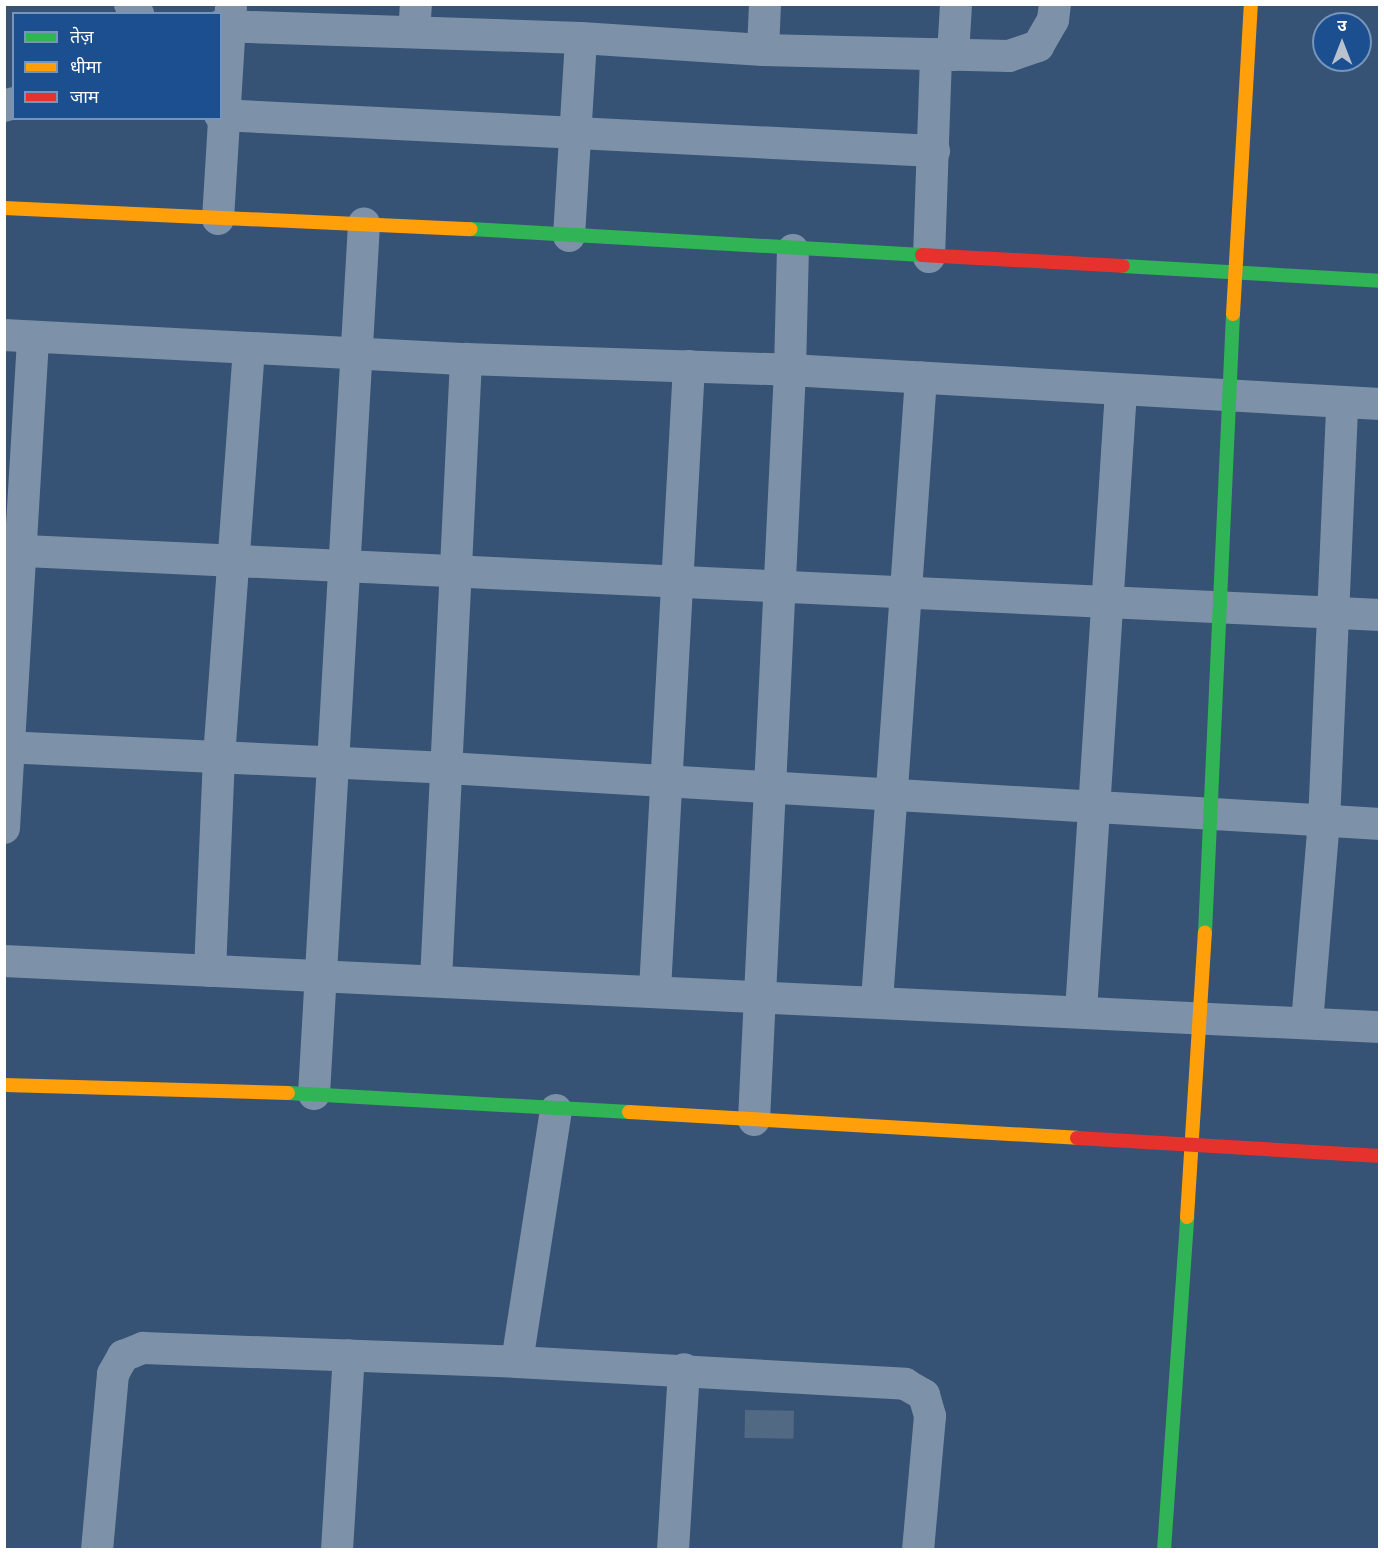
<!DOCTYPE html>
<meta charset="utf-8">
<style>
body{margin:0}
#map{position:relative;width:1384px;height:1554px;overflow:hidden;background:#365274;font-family:"DM Sans","Noto Sans Devanagari",sans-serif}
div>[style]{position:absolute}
.building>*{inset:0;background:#526984;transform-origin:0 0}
.street>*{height:32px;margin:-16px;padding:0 16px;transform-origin:16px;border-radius:16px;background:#7d92a8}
.fast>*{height:14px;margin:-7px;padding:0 7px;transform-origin:7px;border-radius:7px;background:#30b455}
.slow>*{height:14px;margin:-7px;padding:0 7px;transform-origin:7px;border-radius:7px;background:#ff9f0a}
.jam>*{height:14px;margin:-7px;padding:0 7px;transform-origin:7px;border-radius:7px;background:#e5322d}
span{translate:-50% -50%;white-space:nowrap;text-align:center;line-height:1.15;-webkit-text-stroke:4.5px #1b4f8f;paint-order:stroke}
.frame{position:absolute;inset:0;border:6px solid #fff;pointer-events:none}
.legend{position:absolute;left:12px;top:12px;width:210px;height:108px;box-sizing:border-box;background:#1b4f8f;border:2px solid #7695bc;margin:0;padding:8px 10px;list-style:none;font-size:18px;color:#fff}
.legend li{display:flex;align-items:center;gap:12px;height:30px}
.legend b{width:30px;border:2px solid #7695bc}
.north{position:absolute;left:1312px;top:12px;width:60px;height:60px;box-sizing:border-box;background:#1b4f8f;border:2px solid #7695bc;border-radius:50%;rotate:0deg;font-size:16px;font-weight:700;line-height:24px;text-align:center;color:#fff}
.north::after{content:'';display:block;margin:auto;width:21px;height:27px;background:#b9c2ce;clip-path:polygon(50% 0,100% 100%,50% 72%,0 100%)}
</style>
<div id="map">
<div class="building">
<div style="left:745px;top:1410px;width:49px;height:28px;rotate:1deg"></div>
</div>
<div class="street">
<div style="left:130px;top:4px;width:13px;rotate:51deg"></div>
<div style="left:220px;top:26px;width:361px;rotate:1.9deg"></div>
<div style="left:581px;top:38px;width:182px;rotate:3.8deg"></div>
<div style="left:763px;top:50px;width:246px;rotate:1.4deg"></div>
<div style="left:1009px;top:56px;width:31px;rotate:-19deg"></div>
<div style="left:1038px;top:46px;width:30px;rotate:-60deg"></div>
<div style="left:1053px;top:20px;width:16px;rotate:-83deg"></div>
<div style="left:414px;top:32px;width:28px;rotate:-86deg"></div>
<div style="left:763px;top:50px;width:46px;rotate:-87.5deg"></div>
<div style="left:953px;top:55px;width:51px;rotate:-86.6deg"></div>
<div style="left:4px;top:106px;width:10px;rotate:-17deg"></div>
<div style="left:220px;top:115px;width:715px;rotate:2.89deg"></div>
<div style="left:218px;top:219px;width:212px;rotate:-86.5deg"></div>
<div style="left:569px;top:236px;width:198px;rotate:-86.5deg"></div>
<div style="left:929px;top:257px;width:203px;rotate:-88deg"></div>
<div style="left:4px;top:335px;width:463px;rotate:3deg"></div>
<div style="left:466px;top:359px;width:324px;rotate:1.9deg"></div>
<div style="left:790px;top:370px;width:591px;rotate:3.3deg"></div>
<div style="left:4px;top:550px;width:1378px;rotate:2.7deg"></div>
<div style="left:4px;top:747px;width:443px;rotate:2.7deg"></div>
<div style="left:447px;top:768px;width:935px;rotate:3.43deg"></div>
<div style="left:4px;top:828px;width:492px;rotate:-86.6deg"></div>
<div style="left:4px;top:961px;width:1378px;rotate:2.75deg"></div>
<div style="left:210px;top:971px;width:214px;rotate:-87.6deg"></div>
<div style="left:219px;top:757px;width:410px;rotate:-85.8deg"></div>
<div style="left:436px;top:980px;width:622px;rotate:-87.23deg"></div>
<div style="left:655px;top:990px;width:625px;rotate:-86.88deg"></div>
<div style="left:877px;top:1001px;width:625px;rotate:-85.96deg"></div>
<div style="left:1081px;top:1011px;width:622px;rotate:-86.31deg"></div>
<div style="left:1307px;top:1023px;width:202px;rotate:-85.2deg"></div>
<div style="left:1324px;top:822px;width:420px;rotate:-87.5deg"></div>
<div style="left:314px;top:1094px;width:872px;rotate:-86.71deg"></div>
<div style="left:556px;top:1110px;width:255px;rotate:98.8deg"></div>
<div style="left:517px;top:1362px;width:389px;rotate:3.2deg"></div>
<div style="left:905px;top:1384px;width:22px;rotate:30deg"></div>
<div style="left:924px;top:1395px;width:22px;rotate:74deg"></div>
<div style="left:930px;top:1416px;width:135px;rotate:95.1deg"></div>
<div style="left:754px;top:1120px;width:751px;rotate:-87.25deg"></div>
<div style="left:790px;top:370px;width:120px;rotate:-88.6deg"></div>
<div style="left:97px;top:1550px;width:177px;rotate:-84.8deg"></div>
<div style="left:113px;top:1374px;width:21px;rotate:-61deg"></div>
<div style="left:123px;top:1356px;width:22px;rotate:-22deg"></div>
<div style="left:143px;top:1348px;width:374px;rotate:2.1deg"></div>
<div style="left:337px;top:1550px;width:195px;rotate:-86.5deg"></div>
<div style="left:673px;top:1550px;width:181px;rotate:-86.5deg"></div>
</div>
<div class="fast">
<div style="left:471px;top:229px;width:452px;rotate:3.3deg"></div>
<div style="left:1123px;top:266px;width:257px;rotate:3.3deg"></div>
<div style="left:1205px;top:933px;width:620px;rotate:-87.41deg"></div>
<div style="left:288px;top:1093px;width:342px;rotate:3.2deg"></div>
<div style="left:1164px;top:1550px;width:334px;rotate:-86deg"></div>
</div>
<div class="slow">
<div style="left:4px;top:208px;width:467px;rotate:2.6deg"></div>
<div style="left:1233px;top:314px;width:311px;rotate:-86.7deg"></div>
<div style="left:4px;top:1085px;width:284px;rotate:1.6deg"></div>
<div style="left:629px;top:1112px;width:449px;rotate:3.3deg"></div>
<div style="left:1187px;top:1217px;width:285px;rotate:-86.4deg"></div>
</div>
<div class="jam">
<div style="left:922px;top:255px;width:201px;rotate:3.1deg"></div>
<div style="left:1077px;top:1138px;width:304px;rotate:3.4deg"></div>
</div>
<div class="frame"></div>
<ul class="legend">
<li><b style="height:8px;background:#30b455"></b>तेज़</li>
<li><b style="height:8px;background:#ff9f0a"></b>धीमा</li>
<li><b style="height:8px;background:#e5322d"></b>जाम</li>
</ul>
<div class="north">उ</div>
</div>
